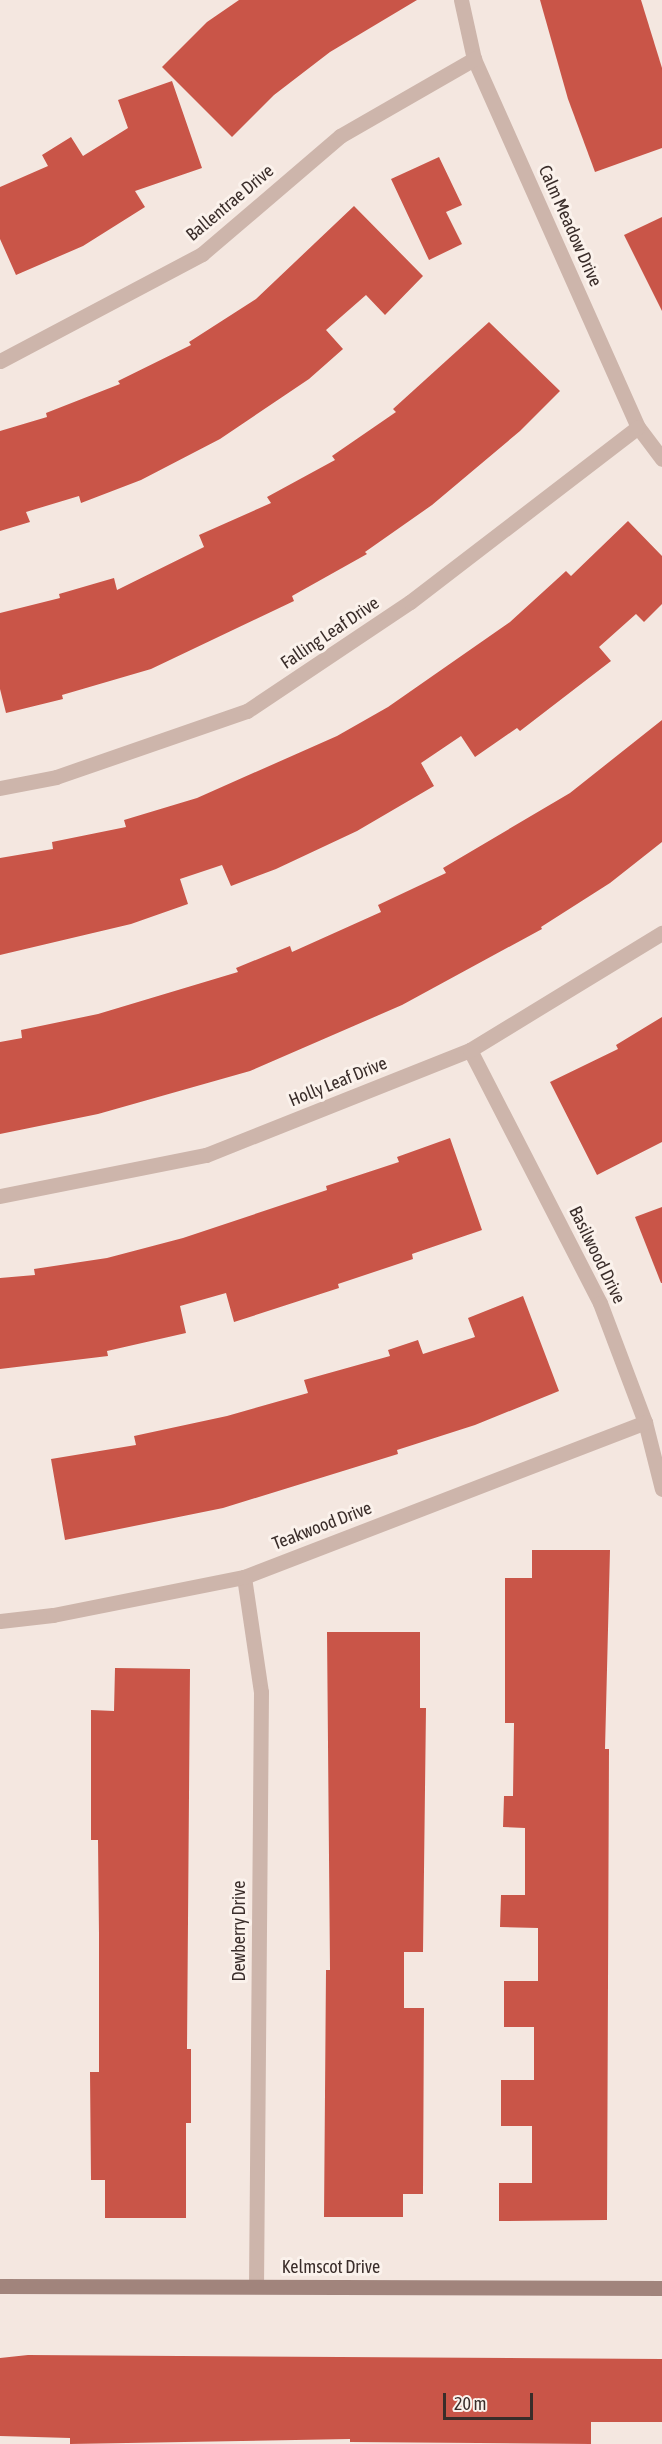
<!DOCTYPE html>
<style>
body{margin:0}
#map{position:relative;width:662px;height:2444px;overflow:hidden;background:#f4e7e0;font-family:"Asap Condensed",sans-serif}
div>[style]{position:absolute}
.building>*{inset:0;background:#c95548}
.street>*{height:15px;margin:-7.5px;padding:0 7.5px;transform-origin:7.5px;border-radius:7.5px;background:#cdb5ab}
.secondary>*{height:15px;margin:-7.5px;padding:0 7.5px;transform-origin:7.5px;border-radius:7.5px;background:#a1847c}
span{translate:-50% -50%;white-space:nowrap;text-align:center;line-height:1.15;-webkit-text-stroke:6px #fbf2ec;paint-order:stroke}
.street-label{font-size:18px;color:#3a2d2a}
.scale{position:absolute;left:443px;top:2393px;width:90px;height:27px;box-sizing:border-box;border:3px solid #3a2d2a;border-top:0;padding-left:8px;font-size:18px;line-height:21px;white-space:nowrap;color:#3a2d2a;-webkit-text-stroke:4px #fbf2ec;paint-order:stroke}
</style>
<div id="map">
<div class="building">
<div style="clip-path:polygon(239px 0,417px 0,330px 52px,274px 95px,232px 137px,162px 67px,207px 22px)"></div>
<div style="clip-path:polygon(540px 0,641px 0,662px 68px,662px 148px,595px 172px,568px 99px)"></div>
<div style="clip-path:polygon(172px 81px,202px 168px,135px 191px,145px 207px,83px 246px,16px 275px,0 239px,0 187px,48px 166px,42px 155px,71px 137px,83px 156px,128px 128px,118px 100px)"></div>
<div style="clip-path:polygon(439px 157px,462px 205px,446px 212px,462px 244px,429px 260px,391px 179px)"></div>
<div style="clip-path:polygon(354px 206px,423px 276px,385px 315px,366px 295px,326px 330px,343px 349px,309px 379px,220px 439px,141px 480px,81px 503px,79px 496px,26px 512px,30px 522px,0 531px,0 431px,47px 417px,46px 413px,120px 384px,118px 381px,191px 345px,189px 342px,256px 299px)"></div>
<div style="clip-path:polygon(662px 217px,662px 311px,624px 235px)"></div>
<div style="clip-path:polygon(489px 322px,560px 391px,520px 431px,432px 505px,365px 552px,367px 554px,292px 596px,294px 601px,151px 669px,62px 695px,63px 699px,6px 713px,0 689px,0 613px,60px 598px,59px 594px,114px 578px,117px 590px,204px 547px,199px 535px,271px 503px,267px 497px,335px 460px,332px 456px,396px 412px,393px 409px)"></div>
<div style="clip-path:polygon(628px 521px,662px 556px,662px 604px,644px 622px,636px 614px,599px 647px,611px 661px,520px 731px,517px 728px,475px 757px,461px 736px,421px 763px,434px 786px,357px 831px,276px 869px,231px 886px,222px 865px,180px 879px,188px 904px,131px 924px,0 955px,0 858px,53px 849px,52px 842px,126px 827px,124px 820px,197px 798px,337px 736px,388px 707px,510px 622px,566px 571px,571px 576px)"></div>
<div style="clip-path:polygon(662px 720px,662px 842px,610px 883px,541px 927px,542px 929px,402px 1005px,250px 1071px,98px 1114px,0 1134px,0 1042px,22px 1038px,21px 1030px,98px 1014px,238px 972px,236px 968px,290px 946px,292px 952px,381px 912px,378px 905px,446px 873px,443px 868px,570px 793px)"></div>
<div style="clip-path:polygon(662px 1017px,662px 1142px,597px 1175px,550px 1082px,618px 1049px,616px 1045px)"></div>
<div style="clip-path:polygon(450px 1138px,482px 1230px,412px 1254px,413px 1259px,338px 1284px,339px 1288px,234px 1322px,226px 1293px,180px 1306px,186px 1333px,107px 1351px,108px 1356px,0 1369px,0 1278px,35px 1275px,34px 1269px,107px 1258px,183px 1238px,327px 1190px,326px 1186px,399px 1162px,397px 1157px)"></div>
<div style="clip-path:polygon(662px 1207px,662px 1283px,661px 1283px,635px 1217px)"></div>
<div style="clip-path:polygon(523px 1296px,559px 1391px,475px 1425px,397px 1450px,398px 1454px,223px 1508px,65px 1540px,51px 1459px,136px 1445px,134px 1436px,227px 1416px,308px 1393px,304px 1380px,390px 1356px,388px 1350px,418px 1340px,423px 1354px,475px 1337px,468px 1318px)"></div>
<div style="clip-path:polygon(532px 1550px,610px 1550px,605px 1749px,609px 1749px,607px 2220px,499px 2221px,499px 2183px,532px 2183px,532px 2126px,501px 2126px,501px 2080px,534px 2080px,534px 2027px,504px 2027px,504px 1981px,538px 1981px,538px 1928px,500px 1927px,501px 1895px,525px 1895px,525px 1828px,503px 1827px,504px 1796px,513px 1796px,514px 1723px,505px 1723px,505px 1578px,532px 1578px)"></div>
<div style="clip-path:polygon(327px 1632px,420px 1632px,420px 1708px,426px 1708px,423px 1952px,404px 1952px,404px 2008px,424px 2008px,423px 2194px,403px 2194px,403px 2217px,324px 2217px,326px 1970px,330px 1970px)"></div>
<div style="clip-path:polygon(115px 1668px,190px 1669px,187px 2049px,191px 2049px,191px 2123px,186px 2123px,186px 2218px,105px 2218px,105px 2180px,91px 2180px,90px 2072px,99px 2072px,99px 1935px,98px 1840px,91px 1840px,91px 1710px,114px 1711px)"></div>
<div style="clip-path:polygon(28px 2355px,662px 2359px,662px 2422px,591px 2422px,591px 2444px,350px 2442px,350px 2439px,70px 2444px,70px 2438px,0 2436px,0 2358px)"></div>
</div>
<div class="street">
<div style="left:461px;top:0;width:60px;rotate:77.6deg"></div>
<div style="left:474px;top:59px;width:403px;rotate:66deg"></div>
<div style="left:638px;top:427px;width:40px;rotate:53deg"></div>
<div style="left:0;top:361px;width:229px;rotate:-27.9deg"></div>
<div style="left:202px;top:254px;width:182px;rotate:-40.5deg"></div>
<div style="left:340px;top:136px;width:155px;rotate:-29.9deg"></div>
<div style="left:0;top:788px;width:57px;rotate:-11.1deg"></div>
<div style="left:56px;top:777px;width:202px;rotate:-19.1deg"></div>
<div style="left:247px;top:711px;width:196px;rotate:-33.8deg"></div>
<div style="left:410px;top:602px;width:287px;rotate:-37.5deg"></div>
<div style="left:470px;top:1050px;width:284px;rotate:62.8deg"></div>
<div style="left:600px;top:1303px;width:127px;rotate:69.3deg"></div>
<div style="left:645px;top:1422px;width:69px;rotate:75.8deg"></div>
<div style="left:0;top:1196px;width:210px;rotate:-11.3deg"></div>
<div style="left:206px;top:1155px;width:284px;rotate:-21.7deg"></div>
<div style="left:470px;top:1050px;width:225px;rotate:-31.4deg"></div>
<div style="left:244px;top:1577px;width:116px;rotate:81.6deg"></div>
<div style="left:261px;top:1692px;width:594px;rotate:90.48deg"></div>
<div style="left:0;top:1621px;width:53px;rotate:-6.5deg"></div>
<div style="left:53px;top:1615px;width:195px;rotate:-11.3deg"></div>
<div style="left:244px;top:1577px;width:430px;rotate:-21.1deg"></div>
</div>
<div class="secondary">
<div style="left:0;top:2286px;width:662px;rotate:0.17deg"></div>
</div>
<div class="street-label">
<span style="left:230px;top:203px;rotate:-40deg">Ballentrae Drive</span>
<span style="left:570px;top:226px;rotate:66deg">Calm Meadow Drive</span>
<span style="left:330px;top:633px;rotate:-34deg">Falling Leaf Drive</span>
<span style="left:338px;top:1082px;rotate:-22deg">Holly Leaf Drive</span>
<span style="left:597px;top:1255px;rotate:64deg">Basilwood Drive</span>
<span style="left:322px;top:1526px;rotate:-21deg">Teakwood Drive</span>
<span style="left:239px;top:1931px;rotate:-90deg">Dewberry Drive</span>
<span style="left:331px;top:2267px">Kelmscot Drive</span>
</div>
<div class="scale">20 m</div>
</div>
